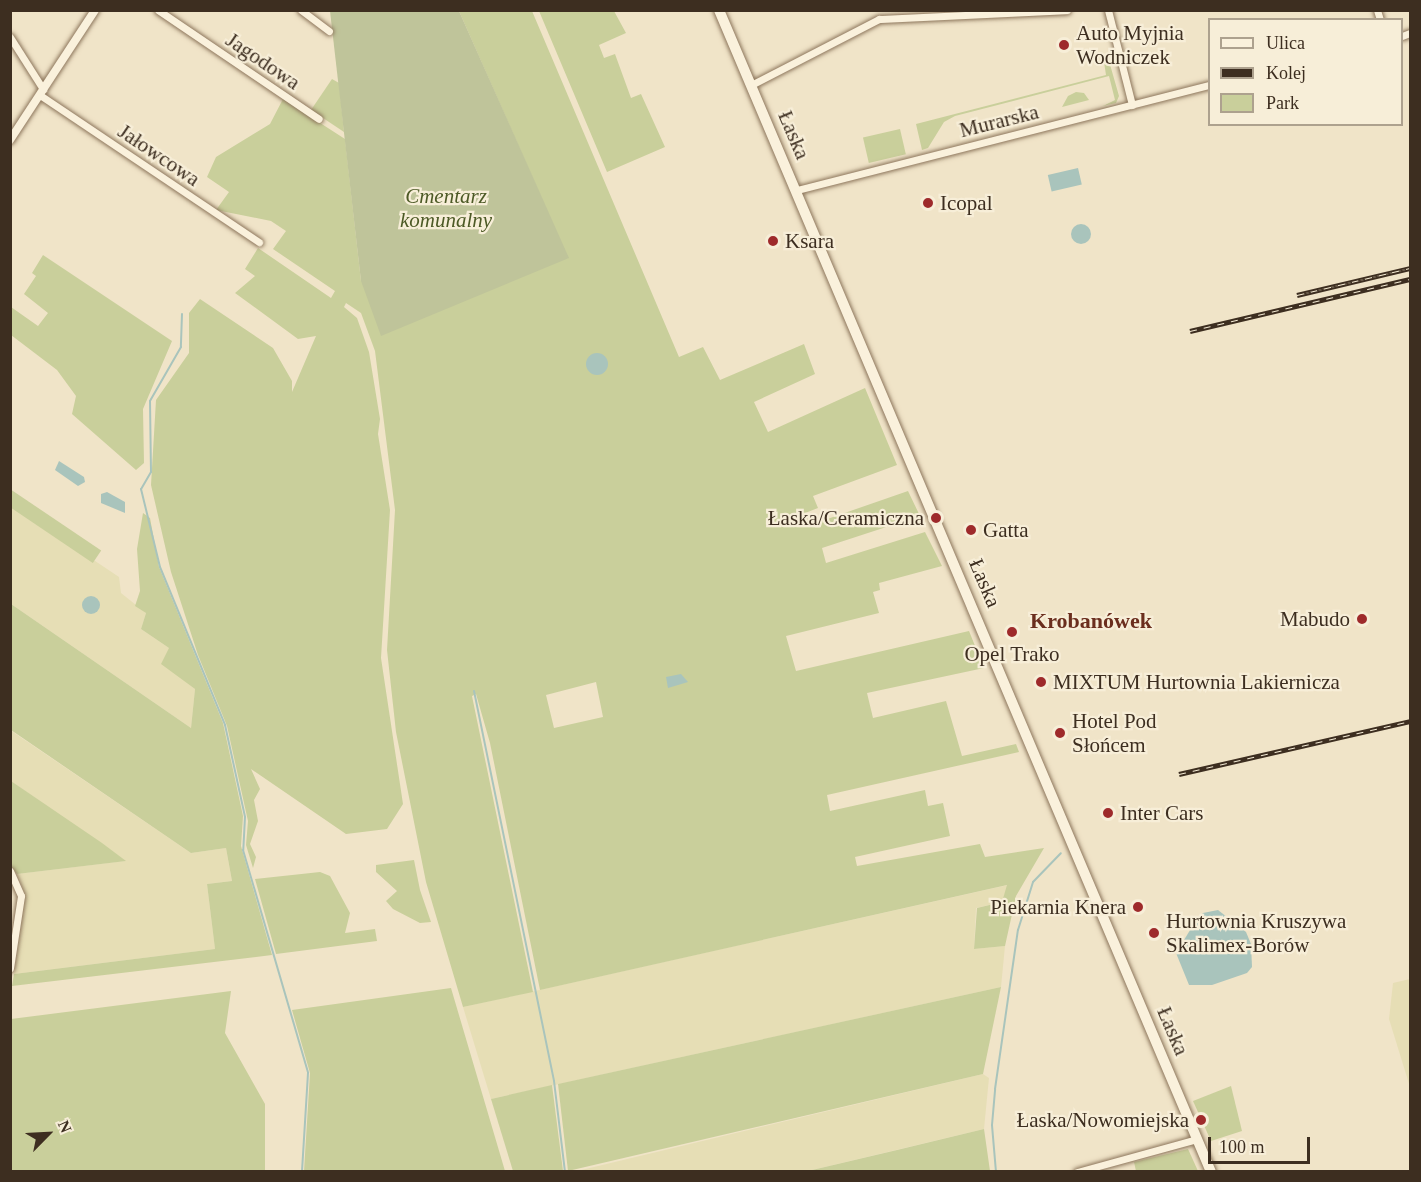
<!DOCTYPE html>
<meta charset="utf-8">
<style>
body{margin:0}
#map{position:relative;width:1421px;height:1182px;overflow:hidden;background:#f0e4c8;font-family:"Times New Roman",serif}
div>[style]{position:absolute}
.farmland>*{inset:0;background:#e6deb5}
.green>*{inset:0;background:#c9cf9b;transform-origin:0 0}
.cemetery>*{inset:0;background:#bfc49a}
.water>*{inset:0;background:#a9c4bc;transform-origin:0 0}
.round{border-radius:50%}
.stream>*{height:2px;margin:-1px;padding:0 1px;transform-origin:1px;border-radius:1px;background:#a9c4bc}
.roads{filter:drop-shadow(0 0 2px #8d765c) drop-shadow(0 0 2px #8d765c)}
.minor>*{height:7px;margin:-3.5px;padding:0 3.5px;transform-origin:3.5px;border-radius:3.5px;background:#faf1dc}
.tertiary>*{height:8px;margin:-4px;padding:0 4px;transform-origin:4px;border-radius:4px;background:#faf1dc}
.secondary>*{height:10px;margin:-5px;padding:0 5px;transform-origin:5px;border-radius:5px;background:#faf1dc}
.rail>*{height:4.5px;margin-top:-2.25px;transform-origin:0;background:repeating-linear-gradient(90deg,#f7eed8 0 7px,#3d2e20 0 14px);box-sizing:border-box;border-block:2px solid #3d2e20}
.dots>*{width:16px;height:16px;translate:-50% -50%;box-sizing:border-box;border:3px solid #f7eed8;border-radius:50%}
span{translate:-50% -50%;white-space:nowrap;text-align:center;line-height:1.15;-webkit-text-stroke:4.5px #f7eed8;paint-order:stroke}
.poi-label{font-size:21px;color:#3d2e20}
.left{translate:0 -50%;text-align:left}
.right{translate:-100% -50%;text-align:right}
.street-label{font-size:21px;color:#3d2e20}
.park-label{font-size:21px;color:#4d5a26;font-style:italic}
.neighbourhood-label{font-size:22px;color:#6b2e1e;font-weight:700}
.frame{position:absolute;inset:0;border:12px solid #3d2e20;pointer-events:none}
.legend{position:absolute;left:1208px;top:18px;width:195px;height:108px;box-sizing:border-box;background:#f7eed8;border:2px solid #ada18e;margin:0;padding:8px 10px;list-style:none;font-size:18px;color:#3d2e20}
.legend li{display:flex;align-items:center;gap:12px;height:30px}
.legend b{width:30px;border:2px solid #ada18e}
.north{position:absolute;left:18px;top:1104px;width:60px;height:60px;-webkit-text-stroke:4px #f7eed8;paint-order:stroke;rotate:66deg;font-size:16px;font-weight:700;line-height:24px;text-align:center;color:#3d2e20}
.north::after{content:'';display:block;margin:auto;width:21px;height:27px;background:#3d2e20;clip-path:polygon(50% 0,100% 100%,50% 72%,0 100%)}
.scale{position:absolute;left:1208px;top:1137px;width:102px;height:27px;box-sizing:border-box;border:3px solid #3d2e20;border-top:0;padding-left:8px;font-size:18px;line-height:21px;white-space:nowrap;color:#3d2e20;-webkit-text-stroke:4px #f7eed8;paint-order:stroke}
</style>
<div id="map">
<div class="farmland">
<div style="clip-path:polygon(10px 504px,119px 577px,121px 593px,146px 613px,141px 629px,169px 648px,186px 682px,195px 689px,191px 728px,11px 604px)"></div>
<div style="clip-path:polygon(10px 730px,191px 853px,226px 848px,232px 881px,207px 884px,215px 949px,14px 974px,25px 895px,17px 874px,125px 861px,11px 781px)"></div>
<div style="clip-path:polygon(1008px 885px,1002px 902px,976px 908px,974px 949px,1005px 946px,1001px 987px,491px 1099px,463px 1007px)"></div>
<div style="clip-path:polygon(1410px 979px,1410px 1087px,1389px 1019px,1393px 983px)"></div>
<div style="clip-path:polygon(983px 1074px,989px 1078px,984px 1129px,808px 1171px,573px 1172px)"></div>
</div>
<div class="green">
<div style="clip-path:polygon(603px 10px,614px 11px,626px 33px,599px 45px,604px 58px,615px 54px,631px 98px,641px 94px,665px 147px,607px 172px,539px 11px)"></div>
<div style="clip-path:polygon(evenodd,459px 11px,532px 11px,679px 357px,703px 347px,720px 380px,804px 344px,815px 374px,754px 402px,768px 432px,865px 388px,897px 465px,813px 496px,818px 508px,805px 513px,810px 525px,908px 491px,920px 516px,822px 548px,826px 563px,925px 532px,942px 566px,879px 583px,880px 590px,873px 592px,879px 613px,786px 636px,796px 671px,969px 631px,984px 668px,867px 693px,873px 718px,946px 701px,962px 756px,1016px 744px,1019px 752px,827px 795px,830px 811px,925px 790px,928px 806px,943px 803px,950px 836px,855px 857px,857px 866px,980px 844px,985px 857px,1044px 848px,1016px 896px,1005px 946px,974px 949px,977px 908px,1002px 902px,1007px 885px,540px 990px,490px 743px,476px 694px,472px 696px,533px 992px,463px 1007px,426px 882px,396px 732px,387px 650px,395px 510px,375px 351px,361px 313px,346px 303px,344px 307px,357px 318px,369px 352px,380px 419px,378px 434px,390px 510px,381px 658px,403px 804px,387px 829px,346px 834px,251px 769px,260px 789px,254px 800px,258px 821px,250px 844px,256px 857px,253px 868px,246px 845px,248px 821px,227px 726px,198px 655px,171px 572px,151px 485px,156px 400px,189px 353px,189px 313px,200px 299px,273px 348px,292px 381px,292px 392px,316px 336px,298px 339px,235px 293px,255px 276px,245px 269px,258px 248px,331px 298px,335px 291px,273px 249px,286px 231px,271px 221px,216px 210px,229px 192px,207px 177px,216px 157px,270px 124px,283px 99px,345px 139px,361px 281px,568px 258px,459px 11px,596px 682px,603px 717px,554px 728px,546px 695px,596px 682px)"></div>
<div style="clip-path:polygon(1109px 61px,1119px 96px,1116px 103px,1103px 106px,1115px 100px,1109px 76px,955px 116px,944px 122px,928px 148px,922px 150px,916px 124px,1106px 75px,1104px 62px)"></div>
<div style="clip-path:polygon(332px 79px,339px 83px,344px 132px,311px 110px)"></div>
<div style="clip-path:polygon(1076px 92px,1084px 93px,1089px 100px,1062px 107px,1068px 96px)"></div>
<div style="left:900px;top:129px;width:26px;height:38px;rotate:77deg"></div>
<div style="clip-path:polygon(43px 255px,172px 341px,143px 409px,144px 463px,136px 470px,72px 414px,76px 396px,57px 370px,11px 335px,11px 307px,38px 326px,48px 313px,24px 294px,36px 276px,32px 273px)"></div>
<div style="left:10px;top:489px;width:110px;height:15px;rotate:34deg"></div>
<div style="clip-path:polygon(143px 513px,150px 518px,159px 567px,223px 723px,243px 816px,241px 846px,272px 955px,12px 986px,14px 974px,215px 949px,207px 884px,232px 881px,226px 848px,191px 853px,11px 730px,11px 604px,191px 728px,195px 689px,161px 664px,169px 648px,141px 629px,146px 613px,135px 606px,140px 591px,137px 549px)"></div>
<div style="clip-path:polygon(11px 781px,102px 843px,126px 861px,17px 874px,11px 867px)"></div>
<div style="clip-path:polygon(414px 860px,420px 890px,431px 922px,420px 923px,393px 909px,386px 901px,397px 891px,376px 872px,376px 865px)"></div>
<div style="clip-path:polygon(320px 872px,330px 876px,350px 913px,345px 933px,375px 929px,377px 941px,276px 954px,255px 879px)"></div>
<div style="clip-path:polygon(1001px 987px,983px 1074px,568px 1171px,558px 1084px)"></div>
<div style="clip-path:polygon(451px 988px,505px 1171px,304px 1171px,310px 1073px,292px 1010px)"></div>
<div style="clip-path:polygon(231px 991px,225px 1033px,265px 1104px,265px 1171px,11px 1171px,11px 1019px)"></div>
<div style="clip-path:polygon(552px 1085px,563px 1171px,513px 1171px,491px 1099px)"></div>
<div style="clip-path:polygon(1231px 1086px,1242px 1131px,1211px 1141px,1193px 1101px)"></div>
<div style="clip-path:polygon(984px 1129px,990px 1171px,808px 1171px,897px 1150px)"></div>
<div style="clip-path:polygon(1188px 1149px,1198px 1171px,1136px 1171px,1134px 1162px)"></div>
</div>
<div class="cemetery">
<div style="clip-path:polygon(330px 11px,459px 11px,569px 258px,381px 336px,361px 281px)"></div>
</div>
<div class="water">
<div style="left:1078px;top:168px;width:17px;height:31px;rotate:77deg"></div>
<div class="round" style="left:1071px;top:224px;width:20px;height:20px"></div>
<div class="round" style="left:586px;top:353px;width:22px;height:22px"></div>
<div style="clip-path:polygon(59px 461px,84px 477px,85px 482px,78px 486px,55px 470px)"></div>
<div style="clip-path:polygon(107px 492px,125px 502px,125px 513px,101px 503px,101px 494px)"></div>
<div class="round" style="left:82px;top:596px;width:18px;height:18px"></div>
<div style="clip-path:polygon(681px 674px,688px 682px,668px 688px,666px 677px)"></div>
<div style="clip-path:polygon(1218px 910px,1246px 932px,1251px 944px,1252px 967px,1247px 973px,1212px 985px,1189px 985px,1176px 953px,1195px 922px,1203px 913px)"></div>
</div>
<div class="stream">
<div style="left:182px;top:314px;width:33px;rotate:92deg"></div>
<div style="left:181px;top:347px;width:62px;rotate:119.9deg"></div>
<div style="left:150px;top:401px;width:71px;rotate:89.2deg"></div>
<div style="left:151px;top:472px;width:20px;rotate:120deg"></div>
<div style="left:141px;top:489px;width:80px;rotate:76.3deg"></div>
<div style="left:160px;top:567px;width:171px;rotate:67.6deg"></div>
<div style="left:225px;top:725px;width:94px;rotate:77.7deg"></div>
<div style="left:245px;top:817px;width:33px;rotate:93deg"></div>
<div style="left:243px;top:850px;width:232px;rotate:73.7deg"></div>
<div style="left:308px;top:1073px;width:99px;rotate:93.5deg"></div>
<div style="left:474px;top:691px;width:398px;rotate:78.4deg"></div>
<div style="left:554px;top:1081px;width:92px;rotate:83.1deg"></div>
<div style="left:996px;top:1172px;width:47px;rotate:-94.9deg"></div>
<div style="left:992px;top:1125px;width:36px;rotate:-85deg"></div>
<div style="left:995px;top:1089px;width:161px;rotate:-81.8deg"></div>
<div style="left:1018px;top:930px;width:50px;rotate:-72.6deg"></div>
<div style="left:1033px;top:882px;width:40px;rotate:-46deg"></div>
</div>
<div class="roads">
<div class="minor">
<div style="left:158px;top:10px;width:194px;rotate:34.1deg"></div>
<div style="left:301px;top:10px;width:35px;rotate:37deg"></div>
<div style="left:1108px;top:10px;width:98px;rotate:75.8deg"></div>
<div style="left:1377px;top:10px;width:10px;rotate:73deg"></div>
<div style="left:1402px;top:36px;width:9px;rotate:-21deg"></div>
<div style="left:10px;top:37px;width:62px;rotate:57.6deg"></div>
<div style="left:751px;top:85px;width:144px;rotate:-27.3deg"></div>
<div style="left:879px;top:19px;width:188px;rotate:-2.7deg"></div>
<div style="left:40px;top:95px;width:264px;rotate:33.9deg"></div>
<div style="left:797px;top:190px;width:426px;rotate:-14.3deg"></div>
<div style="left:10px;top:871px;width:27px;rotate:66deg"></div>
<div style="left:21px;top:896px;width:73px;rotate:98.7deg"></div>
<div style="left:1077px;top:1172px;width:124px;rotate:-15.4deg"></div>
</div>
<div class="tertiary">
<div style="left:10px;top:140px;width:155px;rotate:-56.8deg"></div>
</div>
<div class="secondary">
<div style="left:719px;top:10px;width:1262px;rotate:67.05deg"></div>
</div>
</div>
<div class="rail">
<div style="left:1297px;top:295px;width:116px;rotate:-13.4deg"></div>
<div style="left:1190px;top:331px;width:226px;rotate:-13.3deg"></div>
<div style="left:1179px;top:774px;width:237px;rotate:-12.9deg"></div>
</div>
<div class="dots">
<div style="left:1064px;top:45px;background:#9e2a2b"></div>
<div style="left:928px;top:203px;background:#9e2a2b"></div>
<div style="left:773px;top:241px;background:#9e2a2b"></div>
<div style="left:936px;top:518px;background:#9e2a2b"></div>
<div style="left:971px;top:530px;background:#9e2a2b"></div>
<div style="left:1362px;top:619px;background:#9e2a2b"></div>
<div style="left:1012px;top:632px;background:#9e2a2b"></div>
<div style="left:1041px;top:682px;background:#9e2a2b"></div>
<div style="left:1060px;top:733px;background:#9e2a2b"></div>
<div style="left:1108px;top:813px;background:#9e2a2b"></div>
<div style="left:1138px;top:907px;background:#9e2a2b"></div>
<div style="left:1154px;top:933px;background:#9e2a2b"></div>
<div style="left:1201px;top:1120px;background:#9e2a2b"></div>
</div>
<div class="poi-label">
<span class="left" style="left:1076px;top:45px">Auto Myjnia<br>Wodniczek</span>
<span class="left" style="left:940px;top:203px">Icopal</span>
<span class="left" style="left:785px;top:241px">Ksara</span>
<span class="right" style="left:924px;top:518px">Łaska/Ceramiczna</span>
<span class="left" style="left:983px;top:530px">Gatta</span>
<span class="right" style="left:1350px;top:619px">Mabudo</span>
<span style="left:1012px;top:654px">Opel Trako</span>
<span class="left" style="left:1053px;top:682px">MIXTUM Hurtownia Lakiernicza</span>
<span class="left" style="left:1072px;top:733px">Hotel Pod<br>Słońcem</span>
<span class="left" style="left:1120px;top:813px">Inter Cars</span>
<span class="right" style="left:1126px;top:907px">Piekarnia Knera</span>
<span class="left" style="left:1166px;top:933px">Hurtownia Kruszywa<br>Skalimex-Borów</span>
<span class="right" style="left:1189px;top:1120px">Łaska/Nowomiejska</span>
</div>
<div class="street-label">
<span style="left:263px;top:61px;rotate:34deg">Jagodowa</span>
<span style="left:999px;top:121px;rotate:-14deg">Murarska</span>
<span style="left:794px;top:135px;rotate:67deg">Łaska</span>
<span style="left:159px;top:155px;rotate:34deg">Jałowcowa</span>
<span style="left:985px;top:583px;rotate:67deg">Łaska</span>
<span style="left:1173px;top:1031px;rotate:67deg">Łaska</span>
</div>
<div class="park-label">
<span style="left:446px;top:208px">Cmentarz<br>komunalny</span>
</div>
<div class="neighbourhood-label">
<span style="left:1091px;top:621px">Krobanówek</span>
</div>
<div class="frame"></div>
<ul class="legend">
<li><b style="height:8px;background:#faf1dc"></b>Ulica</li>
<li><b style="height:8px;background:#3d2e20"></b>Kolej</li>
<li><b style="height:16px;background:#c9cf9b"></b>Park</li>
</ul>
<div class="north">N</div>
<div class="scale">100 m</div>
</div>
